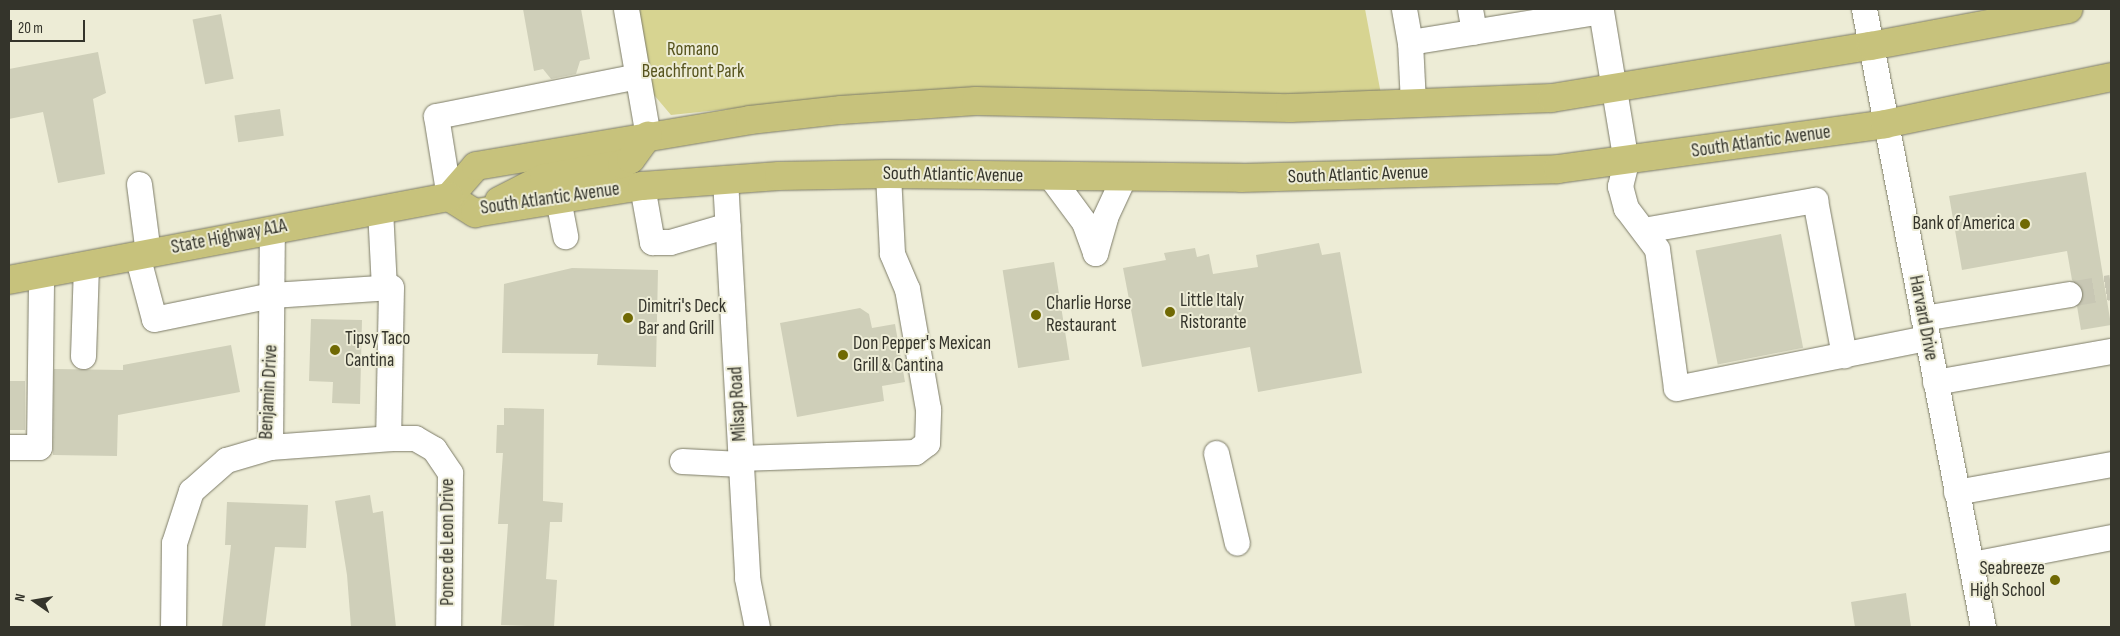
<!DOCTYPE html>
<style>
body{margin:0}
#map{position:relative;width:2120px;height:636px;overflow:hidden;background:#edecd6;font-family:"Sofia Sans Condensed",sans-serif}
div>[style]{position:absolute}
.green>*{inset:0;background:#d7d491}
.building>*{inset:0;background:#cfcfb9;transform-origin:0 0}
.minor-tunnel>*{height:25px;margin-top:-12.5px;transform-origin:0;background:repeating-linear-gradient(90deg,#c8c7b4 0 25px,transparent 0 37px)}
.roads{filter:drop-shadow(0 0 1px #7d7c68) drop-shadow(0 0 1px #7d7c68)}
.minor>*{height:25px;margin:-12.5px;padding:0 12.5px;transform-origin:12.5px;border-radius:12.5px;background:#fff}
.major>*{height:28px;margin:-14px;padding:0 14px;transform-origin:14px;border-radius:14px;background:#c7c27c}
.dots>*{width:14px;height:14px;translate:-50% -50%;box-sizing:border-box;border:2px solid #edecd6;border-radius:50%}
span{translate:-50% -50%;white-space:nowrap;text-align:center;line-height:1.15;-webkit-text-stroke:4px #edecd6;paint-order:stroke}
.park-label{font-size:19px;color:#56531d}
.street-label{font-size:19px;color:#34342b}
.poi-label{font-size:19px;color:#34342b}
.right{translate:-100% -50%;text-align:right}
.left{translate:0 -50%;text-align:left}
.frame{position:absolute;inset:0;border:10px solid #34342b;pointer-events:none}
.north{position:absolute;left:10px;top:576px;width:50px;height:50px;-webkit-text-stroke:4px #edecd6;paint-order:stroke;rotate:283deg;font-size:14px;font-weight:700;line-height:20px;text-align:center;color:#34342b}
.north::after{content:'';display:block;margin:auto;width:18px;height:22px;background:#34342b;clip-path:polygon(50% 0,100% 100%,50% 72%,0 100%)}
.scale{position:absolute;left:10px;top:20px;width:75px;height:22px;box-sizing:border-box;border:2px solid #34342b;border-top:0;padding-left:6px;font-size:15px;line-height:18px;white-space:nowrap;color:#34342b;-webkit-text-stroke:4px #edecd6;paint-order:stroke}
</style>
<div id="map">
<div class="green">
<div style="clip-path:polygon(626px 9px,1365px 9px,1383px 105px,757px 106px,671px 115px,638px 76px)"></div>
</div>
<div class="building">
<div style="clip-path:polygon(523px 9px,581px 9px,590px 59px,580px 61px,576px 74px,551px 79px,543px 69px,534px 71px)"></div>
<div style="left:221px;top:14px;width:66px;height:29px;rotate:79deg"></div>
<div style="clip-path:polygon(98px 52px,106px 93px,93px 99px,105px 174px,58px 183px,43px 112px,9px 119px,9px 69px)"></div>
<div style="left:280px;top:109px;width:27px;height:46px;rotate:82deg"></div>
<div style="clip-path:polygon(2086px 172px,2111px 325px,2081px 330px,2077px 306px,2082px 300px,2083px 291px,2072px 280px,2067px 251px,1962px 270px,1949px 196px)"></div>
<div style="left:1781px;top:234px;width:116px;height:87px;rotate:79deg"></div>
<div style="clip-path:polygon(1319px 243px,1322px 255px,1340px 252px,1362px 373px,1258px 392px,1250px 347px,1142px 367px,1123px 268px,1166px 260px,1164px 253px,1195px 248px,1197px 257px,1209px 254px,1213px 274px,1258px 267px,1256px 255px)"></div>
<div style="left:1054px;top:262px;width:99px;height:52px;rotate:81deg"></div>
<div style="clip-path:polygon(572px 268px,658px 270px,656px 367px,597px 365px,598px 354px,502px 353px,504px 284px)"></div>
<div style="clip-path:polygon(860px 308px,869px 314px,872px 328px,895px 324px,905px 382px,882px 386px,884px 401px,797px 417px,780px 323px)"></div>
<div style="clip-path:polygon(311px 319px,362px 320px,360px 404px,332px 403px,333px 382px,309px 381px)"></div>
<div style="clip-path:polygon(231px 345px,240px 392px,118px 415px,117px 456px,53px 455px,54px 369px,123px 370px,123px 365px)"></div>
<div style="left:25px;top:381px;width:49px;height:16px;rotate:90deg"></div>
<div style="clip-path:polygon(504px 408px,544px 409px,543px 501px,563px 503px,562px 522px,550px 522px,546px 579px,557px 580px,554px 627px,501px 625px,508px 524px,498px 524px,503px 453px,496px 453px,497px 425px,504px 425px)"></div>
<div style="clip-path:polygon(370px 495px,373px 513px,383px 511px,396px 627px,351px 627px,347px 575px,335px 501px)"></div>
<div style="clip-path:polygon(227px 502px,308px 505px,306px 548px,275px 547px,265px 627px,222px 627px,231px 545px,225px 545px)"></div>
<div style="clip-path:polygon(1906px 593px,1911px 627px,1855px 627px,1851px 602px)"></div>
</div>
<div class="minor-tunnel">
<div style="left:2069px;top:294px;width:43px;rotate:-9.5deg"></div>
</div>
<div class="roads">
<div class="minor">
<div style="left:626px;top:9px;width:129px;rotate:80.2deg"></div>
<div style="left:1404px;top:9px;width:34px;rotate:80deg"></div>
<div style="left:1410px;top:42px;width:193px;rotate:-9.2deg"></div>
<div style="left:1601px;top:11px;width:153px;rotate:80.6deg"></div>
<div style="left:1626px;top:162px;width:25px;rotate:104deg"></div>
<div style="left:1620px;top:186px;width:23px;rotate:75deg"></div>
<div style="left:1626px;top:208px;width:51px;rotate:52.9deg"></div>
<div style="left:1657px;top:249px;width:140px;rotate:82.2deg"></div>
<div style="left:1676px;top:388px;width:255px;rotate:-11.3deg"></div>
<div style="left:1470px;top:9px;width:23px;rotate:80deg"></div>
<div style="left:1864px;top:9px;width:629px;rotate:79.1deg"></div>
<div style="left:1410px;top:42px;width:62px;rotate:87.2deg"></div>
<div style="left:1050px;top:176px;width:57px;rotate:53.5deg"></div>
<div style="left:1084px;top:222px;width:33px;rotate:70deg"></div>
<div style="left:1095px;top:253px;width:37px;rotate:-74deg"></div>
<div style="left:1105px;top:217px;width:45px;rotate:-65.1deg"></div>
<div style="left:725px;top:179px;width:400px;rotate:86.8deg"></div>
<div style="left:747px;top:578px;width:50px;rotate:78.5deg"></div>
<div style="left:139px;top:184px;width:70px;rotate:82.6deg"></div>
<div style="left:642px;top:186px;width:57px;rotate:79.9deg"></div>
<div style="left:652px;top:242px;width:18px"></div>
<div style="left:670px;top:242px;width:60px;rotate:-16.3deg"></div>
<div style="left:449px;top:197px;width:82px;rotate:-99.1deg"></div>
<div style="left:436px;top:116px;width:206px;rotate:-11.2deg"></div>
<div style="left:558px;top:199px;width:38px;rotate:79deg"></div>
<div style="left:380px;top:209px;width:78px;rotate:87.1deg"></div>
<div style="left:1644px;top:230px;width:174px;rotate:-10deg"></div>
<div style="left:1815px;top:200px;width:158px;rotate:79.4deg"></div>
<div style="left:137px;top:255px;width:66px;rotate:75.1deg"></div>
<div style="left:154px;top:319px;width:120px;rotate:-11.5deg"></div>
<div style="left:272px;top:295px;width:119px;rotate:-3.8deg"></div>
<div style="left:391px;top:287px;width:151px;rotate:91.1deg"></div>
<div style="left:1923px;top:318px;width:148px;rotate:-9.3deg"></div>
<div style="left:83px;top:356px;width:91px;rotate:-88.1deg"></div>
<div style="left:1935px;top:382px;width:179px;rotate:-10deg"></div>
<div style="left:9px;top:447px;width:30px"></div>
<div style="left:39px;top:447px;width:174px;rotate:-89.3deg"></div>
<div style="left:270px;top:447px;width:218px;rotate:-89.5deg"></div>
<div style="left:1216px;top:453px;width:92px;rotate:76.9deg"></div>
<div style="left:740px;top:458px;width:175px;rotate:-2deg"></div>
<div style="left:915px;top:452px;width:15px;rotate:-37deg"></div>
<div style="left:927px;top:443px;width:34px;rotate:-88deg"></div>
<div style="left:928px;top:409px;width:122px;rotate:-99.9deg"></div>
<div style="left:907px;top:289px;width:39px;rotate:-113deg"></div>
<div style="left:892px;top:253px;width:79px;rotate:-92.9deg"></div>
<div style="left:682px;top:461px;width:59px;rotate:2.9deg"></div>
<div style="left:1956px;top:492px;width:158px;rotate:-10.2deg"></div>
<div style="left:1972px;top:564px;width:142px;rotate:-11deg"></div>
<div style="left:173px;top:627px;width:84px;rotate:-89.3deg"></div>
<div style="left:174px;top:543px;width:55px;rotate:-71.9deg"></div>
<div style="left:191px;top:491px;width:47px;rotate:-41.5deg"></div>
<div style="left:226px;top:460px;width:46px;rotate:-16.5deg"></div>
<div style="left:270px;top:447px;width:122px;rotate:-4.2deg"></div>
<div style="left:392px;top:438px;width:23px"></div>
<div style="left:415px;top:438px;width:22px;rotate:30deg"></div>
<div style="left:434px;top:449px;width:29px;rotate:56deg"></div>
<div style="left:450px;top:473px;width:154px;rotate:90.7deg"></div>
</div>
<div class="major">
<div style="left:449px;top:197px;width:31px;rotate:32deg"></div>
<div style="left:475px;top:213px;width:169px;rotate:-9.2deg"></div>
<div style="left:642px;top:186px;width:137px;rotate:-4.2deg"></div>
<div style="left:779px;top:176px;width:109px;rotate:-1.1deg"></div>
<div style="left:888px;top:174px;width:353px;rotate:0.6deg"></div>
<div style="left:1241px;top:178px;width:317px;rotate:-1.6deg"></div>
<div style="left:1558px;top:169px;width:330px;rotate:-7.8deg"></div>
<div style="left:1885px;top:124px;width:231px;rotate:-11.7deg"></div>
<div style="left:449px;top:197px;width:41px;rotate:-48.9deg"></div>
<div style="left:476px;top:166px;width:278px;rotate:-9.5deg"></div>
<div style="left:750px;top:120px;width:92px;rotate:-6.3deg"></div>
<div style="left:841px;top:110px;width:135px;rotate:-3.8deg"></div>
<div style="left:976px;top:101px;width:314px;rotate:1.3deg"></div>
<div style="left:1290px;top:108px;width:262px;rotate:-2.2deg"></div>
<div style="left:1552px;top:98px;width:323px;rotate:-9.3deg"></div>
<div style="left:1871px;top:46px;width:201px;rotate:-10.6deg"></div>
<div style="left:499px;top:201px;width:51px;rotate:-27.1deg"></div>
<div style="left:544px;top:178px;width:79px;rotate:-10.2deg"></div>
<div style="left:622px;top:164px;width:10px;rotate:-29deg"></div>
<div style="left:631px;top:159px;width:29px;rotate:-54deg"></div>
<div style="left:9px;top:280px;width:448px;rotate:-10.7deg"></div>
</div>
</div>
<div class="dots">
<div style="left:2025px;top:224px;background:#706903"></div>
<div style="left:1170px;top:312px;background:#706903"></div>
<div style="left:1036px;top:315px;background:#706903"></div>
<div style="left:628px;top:318px;background:#706903"></div>
<div style="left:335px;top:350px;background:#706903"></div>
<div style="left:843px;top:355px;background:#706903"></div>
<div style="left:2055px;top:580px;background:#706903"></div>
</div>
<div class="park-label">
<span style="left:693px;top:61px">Romano<br>Beachfront Park</span>
</div>
<div class="street-label">
<span style="left:1761px;top:142px;rotate:-8deg">South Atlantic Avenue</span>
<span style="left:953px;top:175px;rotate:1deg">South Atlantic Avenue</span>
<span style="left:1358px;top:175px;rotate:-2deg">South Atlantic Avenue</span>
<span style="left:550px;top:199px;rotate:-8deg">South Atlantic Avenue</span>
<span style="left:229px;top:237px;rotate:-11deg">State Highway A1A</span>
<span style="left:1923px;top:318px;rotate:79deg">Harvard Drive</span>
<span style="left:269px;top:392px;rotate:-87deg">Benjamin Drive</span>
<span style="left:738px;top:404px;rotate:-93deg">Milsap Road</span>
<span style="left:448px;top:542px;rotate:-90deg">Ponce de Leon Drive</span>
</div>
<div class="poi-label">
<span class="right" style="left:2015px;top:224px">Bank of America</span>
<span class="left" style="left:1180px;top:312px">Little Italy<br>Ristorante</span>
<span class="left" style="left:1046px;top:315px">Charlie Horse<br>Restaurant</span>
<span class="left" style="left:638px;top:318px">Dimitri's Deck<br>Bar and Grill</span>
<span class="left" style="left:345px;top:350px">Tipsy Taco<br>Cantina</span>
<span class="left" style="left:853px;top:355px">Don Pepper's Mexican<br>Grill &amp; Cantina</span>
<span class="right" style="left:2045px;top:580px">Seabreeze<br>High School</span>
</div>
<div class="frame"></div>
<div class="north">N</div>
<div class="scale">20 m</div>
</div>
